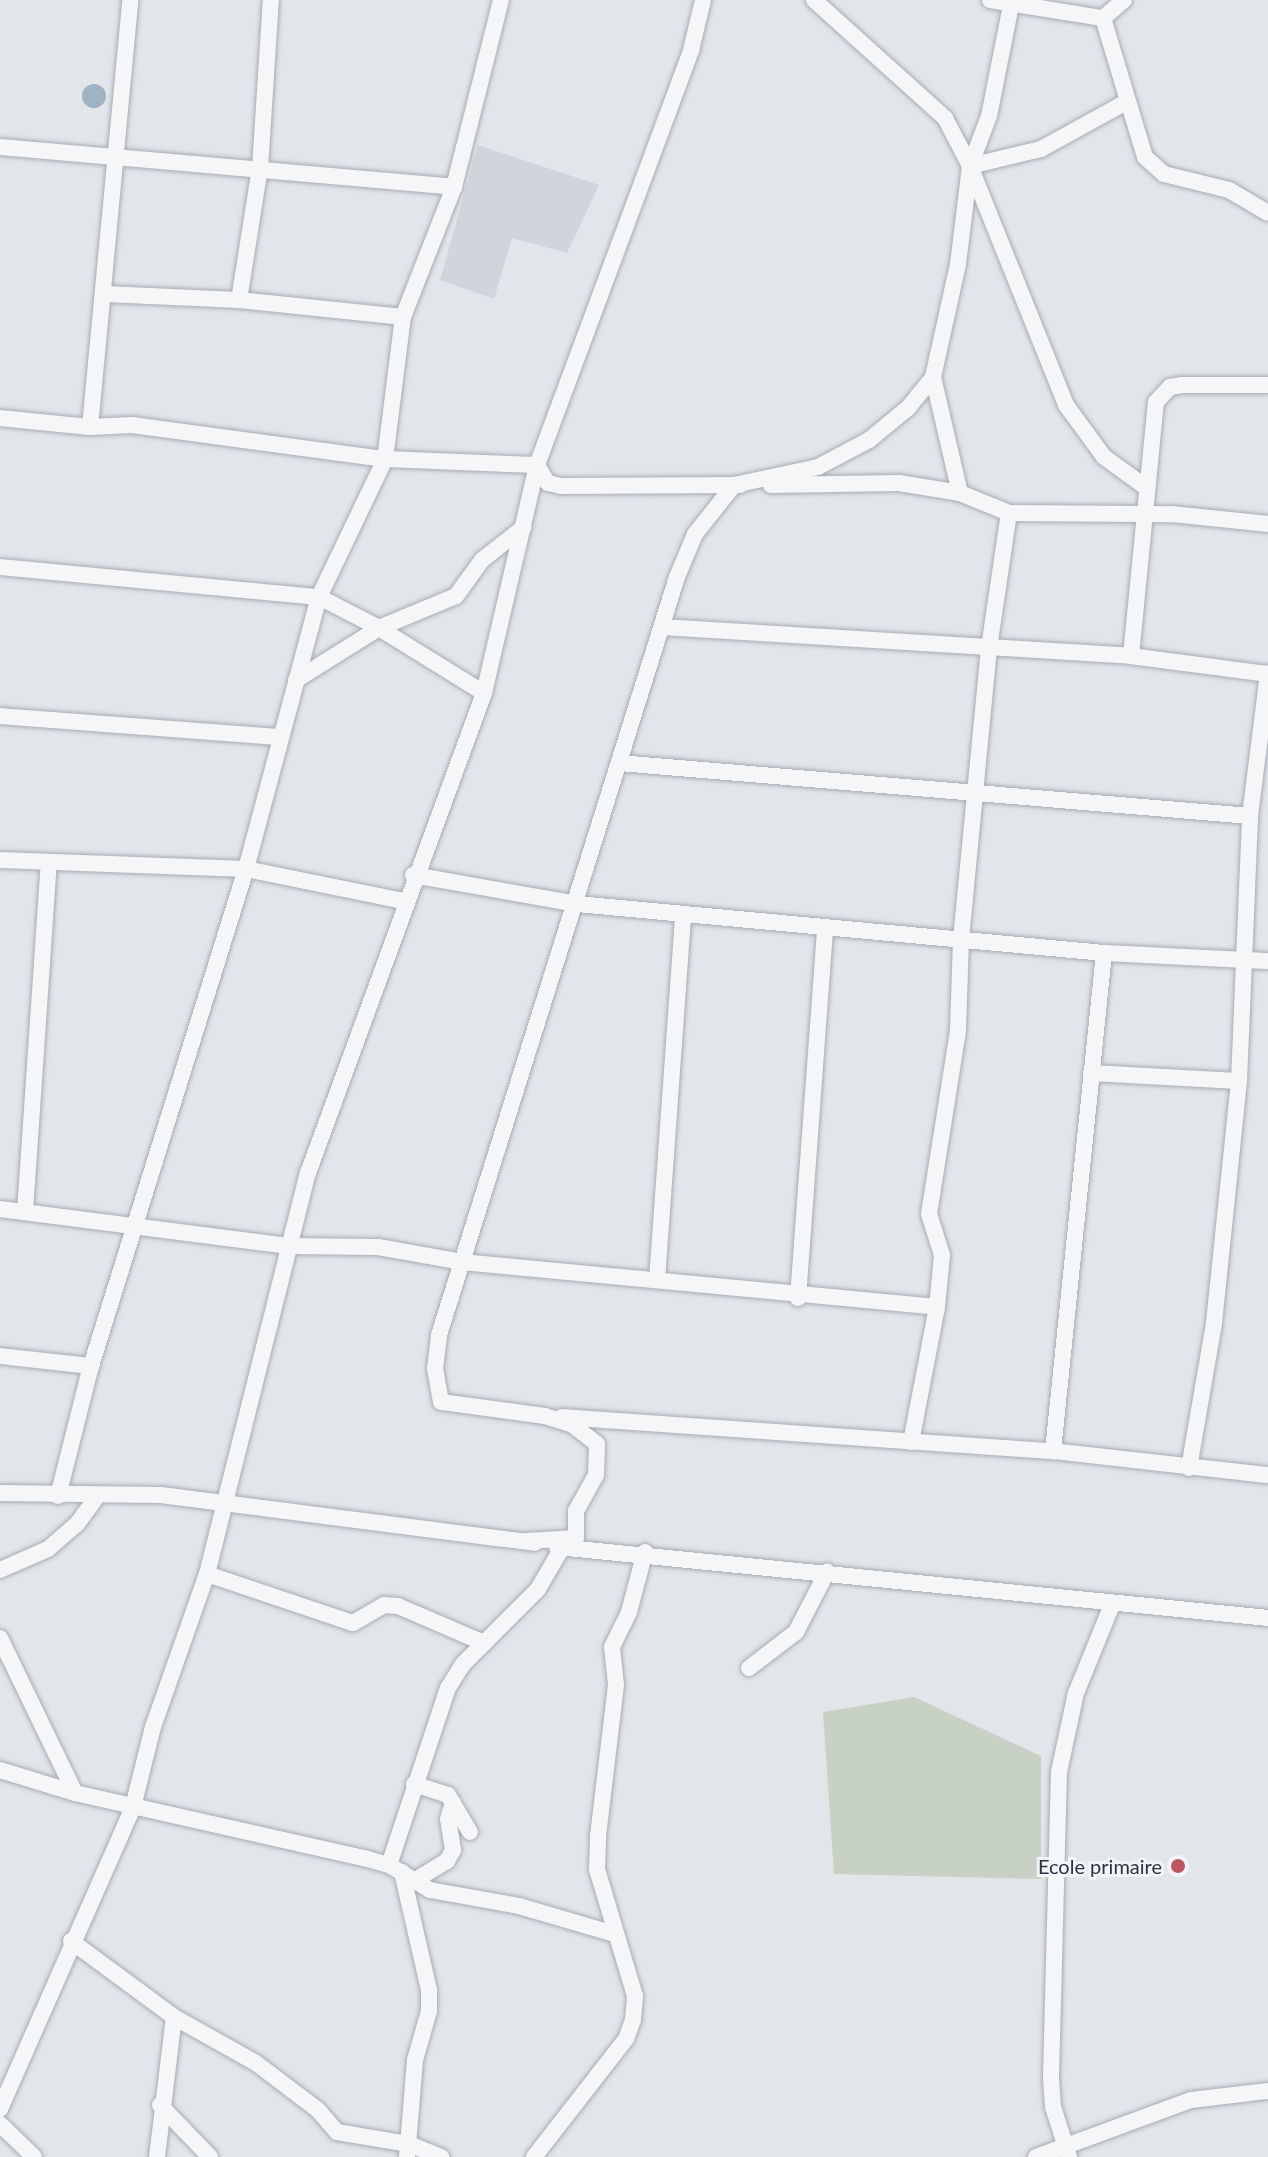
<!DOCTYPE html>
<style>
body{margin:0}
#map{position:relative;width:1268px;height:2157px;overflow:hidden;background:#e2e5e9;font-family:Lato,sans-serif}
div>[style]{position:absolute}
.built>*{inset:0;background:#d1d4db}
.green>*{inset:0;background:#c7d2c4}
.water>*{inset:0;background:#a1b2c5}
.round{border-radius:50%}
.roads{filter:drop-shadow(0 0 2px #a8acb3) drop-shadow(0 0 2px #a8acb3)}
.street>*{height:16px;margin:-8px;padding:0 8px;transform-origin:8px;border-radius:8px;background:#f5f6f8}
.dots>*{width:22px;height:22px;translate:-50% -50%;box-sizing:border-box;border:4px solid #f2f4f7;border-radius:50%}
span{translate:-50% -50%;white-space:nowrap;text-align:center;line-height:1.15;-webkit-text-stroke:6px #f2f4f7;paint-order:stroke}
.poi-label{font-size:20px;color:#2c3340}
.right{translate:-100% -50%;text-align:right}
</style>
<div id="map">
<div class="built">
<div style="clip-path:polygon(478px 145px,599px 185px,567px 253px,512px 238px,494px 299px,440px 280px)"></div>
</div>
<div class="green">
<div style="clip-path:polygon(914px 1697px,1041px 1756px,1041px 1879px,834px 1874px,823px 1712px)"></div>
</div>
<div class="water">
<div class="round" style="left:82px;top:84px;width:24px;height:24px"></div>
</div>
<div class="roads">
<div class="street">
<div style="left:990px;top:0;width:114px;rotate:9.1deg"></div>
<div style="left:1012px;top:0;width:118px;rotate:101.2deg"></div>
<div style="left:989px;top:116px;width:53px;rotate:110.8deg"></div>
<div style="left:970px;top:166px;width:258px;rotate:68.1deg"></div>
<div style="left:1066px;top:405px;width:64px;rotate:53.8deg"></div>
<div style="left:1104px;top:457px;width:53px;rotate:35.8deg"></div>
<div style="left:1124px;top:0;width:28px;rotate:139deg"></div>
<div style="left:1103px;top:18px;width:145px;rotate:73.2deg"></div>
<div style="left:1145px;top:157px;width:25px;rotate:42deg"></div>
<div style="left:1164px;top:174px;width:67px;rotate:13.8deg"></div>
<div style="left:1229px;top:190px;width:45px;rotate:30.5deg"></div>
<div style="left:0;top:147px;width:456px;rotate:5deg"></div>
<div style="left:970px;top:166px;width:73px;rotate:-13.5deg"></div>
<div style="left:1041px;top:149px;width:99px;rotate:-28.9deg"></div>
<div style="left:105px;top:294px;width:134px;rotate:2.6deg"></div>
<div style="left:239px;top:300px;width:165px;rotate:5.9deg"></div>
<div style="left:239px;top:300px;width:134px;rotate:-81deg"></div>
<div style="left:260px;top:168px;width:168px;rotate:-86.3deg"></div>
<div style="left:933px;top:377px;width:119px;rotate:76.9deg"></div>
<div style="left:0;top:418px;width:90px;rotate:5.7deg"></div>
<div style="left:90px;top:427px;width:42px;rotate:-2.7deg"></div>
<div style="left:132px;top:425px;width:255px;rotate:7.7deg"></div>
<div style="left:385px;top:459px;width:152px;rotate:2.3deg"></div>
<div style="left:537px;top:465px;width:21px;rotate:59deg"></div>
<div style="left:548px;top:483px;width:13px;rotate:13deg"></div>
<div style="left:561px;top:486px;width:179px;rotate:-0.3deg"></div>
<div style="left:90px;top:427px;width:429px;rotate:-84.6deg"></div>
<div style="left:771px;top:485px;width:128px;rotate:-0.9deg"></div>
<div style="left:899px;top:483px;width:62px;rotate:9.3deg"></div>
<div style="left:960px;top:493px;width:53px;rotate:22.2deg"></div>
<div style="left:1009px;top:513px;width:163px;rotate:0.4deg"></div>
<div style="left:1172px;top:514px;width:97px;rotate:5.9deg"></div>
<div style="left:0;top:567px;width:320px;rotate:5.4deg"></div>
<div style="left:319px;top:597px;width:68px;rotate:27.3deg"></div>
<div style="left:379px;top:628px;width:83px;rotate:-22.6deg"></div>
<div style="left:456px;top:596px;width:44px;rotate:-54.2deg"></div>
<div style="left:482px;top:560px;width:53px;rotate:-38.2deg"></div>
<div style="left:662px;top:627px;width:470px;rotate:3.5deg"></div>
<div style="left:1131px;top:656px;width:138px;rotate:7.5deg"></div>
<div style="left:1131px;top:656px;width:255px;rotate:-84.4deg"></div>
<div style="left:1156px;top:402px;width:21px;rotate:-47deg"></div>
<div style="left:1170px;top:387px;width:12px;rotate:-9deg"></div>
<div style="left:1182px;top:385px;width:86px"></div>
<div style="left:296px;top:680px;width:98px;rotate:-32.1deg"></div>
<div style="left:379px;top:628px;width:123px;rotate:31.8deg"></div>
<div style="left:0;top:716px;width:281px;rotate:4.3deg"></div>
<div style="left:619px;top:763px;width:633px;rotate:4.8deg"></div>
<div style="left:0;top:860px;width:246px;rotate:2.1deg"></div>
<div style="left:246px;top:869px;width:160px;rotate:11.5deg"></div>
<div style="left:413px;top:875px;width:167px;rotate:10deg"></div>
<div style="left:577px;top:904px;width:529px;rotate:5.31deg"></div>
<div style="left:1104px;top:953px;width:501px;rotate:95.85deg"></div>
<div style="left:1104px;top:953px;width:164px;rotate:2.8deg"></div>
<div style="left:1091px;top:1073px;width:148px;rotate:3.1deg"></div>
<div style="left:0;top:1209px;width:289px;rotate:7.3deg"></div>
<div style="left:287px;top:1246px;width:91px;rotate:0.6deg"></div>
<div style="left:378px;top:1247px;width:85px;rotate:10.1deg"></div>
<div style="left:462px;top:1262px;width:477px;rotate:5.4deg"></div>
<div style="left:25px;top:1212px;width:349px;rotate:-86.1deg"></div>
<div style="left:657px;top:1280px;width:367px;rotate:-85.9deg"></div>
<div style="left:798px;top:1298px;width:372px;rotate:-85.8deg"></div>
<div style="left:0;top:1356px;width:92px;rotate:6.3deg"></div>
<div style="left:562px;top:1417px;width:492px;rotate:4deg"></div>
<div style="left:1053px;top:1451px;width:216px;rotate:6.4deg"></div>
<div style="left:911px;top:1442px;width:137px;rotate:-79.1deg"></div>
<div style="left:937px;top:1307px;width:52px;rotate:-84.5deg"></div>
<div style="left:942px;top:1255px;width:43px;rotate:-107.6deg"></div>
<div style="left:929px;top:1214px;width:186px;rotate:-81deg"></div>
<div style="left:958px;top:1030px;width:91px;rotate:-88.1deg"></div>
<div style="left:961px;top:939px;width:292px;rotate:-84.5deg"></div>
<div style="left:989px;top:648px;width:136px;rotate:-81.6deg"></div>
<div style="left:1189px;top:1468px;width:147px;rotate:-80.2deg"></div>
<div style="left:1214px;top:1323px;width:243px;rotate:-84.1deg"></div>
<div style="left:1239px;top:1081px;width:265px;rotate:-87.6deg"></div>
<div style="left:1250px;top:816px;width:144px;rotate:-82.8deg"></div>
<div style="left:0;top:1493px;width:161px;rotate:0.7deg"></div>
<div style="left:161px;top:1495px;width:377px;rotate:7.3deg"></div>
<div style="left:58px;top:1496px;width:134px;rotate:-75.8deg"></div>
<div style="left:91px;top:1366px;width:521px;rotate:-72.68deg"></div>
<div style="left:246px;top:869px;width:282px;rotate:-75deg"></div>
<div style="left:319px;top:597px;width:153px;rotate:-64.4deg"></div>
<div style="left:385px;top:459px;width:143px;rotate:-82.8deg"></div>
<div style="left:403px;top:317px;width:140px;rotate:-68.6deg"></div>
<div style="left:454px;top:187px;width:193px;rotate:-75.9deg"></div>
<div style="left:526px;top:1541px;width:50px;rotate:-3.4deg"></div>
<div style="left:576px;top:1538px;width:27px;rotate:-90deg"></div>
<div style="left:576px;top:1511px;width:41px;rotate:-60.9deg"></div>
<div style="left:596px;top:1475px;width:31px;rotate:-88deg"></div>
<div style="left:597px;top:1444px;width:33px;rotate:-142deg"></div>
<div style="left:571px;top:1424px;width:27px;rotate:-163deg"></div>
<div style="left:545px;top:1416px;width:105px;rotate:-172.3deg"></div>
<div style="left:441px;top:1402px;width:34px;rotate:-100deg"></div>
<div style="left:435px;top:1369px;width:34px;rotate:-83deg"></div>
<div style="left:439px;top:1335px;width:794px;rotate:-72.57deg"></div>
<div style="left:677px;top:577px;width:47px;rotate:-67.3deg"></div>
<div style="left:695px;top:534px;width:63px;rotate:-51.5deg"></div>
<div style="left:734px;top:485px;width:86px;rotate:-12.1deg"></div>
<div style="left:818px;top:467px;width:58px;rotate:-27.9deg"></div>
<div style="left:869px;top:440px;width:50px;rotate:-39.4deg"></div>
<div style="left:908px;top:408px;width:40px;rotate:-51deg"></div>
<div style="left:933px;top:377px;width:116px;rotate:-77.5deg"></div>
<div style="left:958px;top:264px;width:99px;rotate:-83deg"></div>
<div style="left:970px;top:166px;width:54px;rotate:-117.5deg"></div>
<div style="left:945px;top:118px;width:176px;rotate:-138deg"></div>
<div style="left:557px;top:1547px;width:715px;rotate:5.7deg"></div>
<div style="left:0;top:1570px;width:52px;rotate:-23.6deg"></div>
<div style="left:48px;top:1549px;width:38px;rotate:-41deg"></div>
<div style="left:77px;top:1524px;width:36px;rotate:-54deg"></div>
<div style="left:207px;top:1574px;width:154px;rotate:18.6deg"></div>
<div style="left:353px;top:1623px;width:36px;rotate:-30deg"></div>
<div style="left:384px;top:1605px;width:14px;rotate:4deg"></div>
<div style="left:398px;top:1606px;width:94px;rotate:23.3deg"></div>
<div style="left:0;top:1638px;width:172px;rotate:64.2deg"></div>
<div style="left:749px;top:1668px;width:59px;rotate:-37.5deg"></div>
<div style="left:796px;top:1632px;width:68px;rotate:-62.7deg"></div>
<div style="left:0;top:1770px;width:78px;rotate:17deg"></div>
<div style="left:75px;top:1793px;width:296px;rotate:12.7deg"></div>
<div style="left:364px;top:1858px;width:26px;rotate:16deg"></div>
<div style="left:389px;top:1865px;width:48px;rotate:31.4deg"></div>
<div style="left:430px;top:1890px;width:90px;rotate:10.2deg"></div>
<div style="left:519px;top:1906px;width:100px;rotate:16.3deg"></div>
<div style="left:414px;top:1784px;width:36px;rotate:18deg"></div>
<div style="left:448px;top:1795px;width:43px;rotate:59.3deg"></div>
<div style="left:389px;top:1865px;width:187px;rotate:-71.6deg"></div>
<div style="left:448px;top:1688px;width:28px;rotate:-58deg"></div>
<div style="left:463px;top:1664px;width:106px;rotate:-45deg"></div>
<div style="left:538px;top:1589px;width:48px;rotate:-59.7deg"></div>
<div style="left:402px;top:1872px;width:121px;rotate:77.1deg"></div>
<div style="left:429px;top:1990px;width:21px;rotate:90deg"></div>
<div style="left:429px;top:2011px;width:51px;rotate:105.9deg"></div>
<div style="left:415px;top:2060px;width:97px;rotate:94.7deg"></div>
<div style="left:417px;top:1879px;width:35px;rotate:-31deg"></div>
<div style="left:447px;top:1861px;width:13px;rotate:-61deg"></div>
<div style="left:453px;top:1850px;width:31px;rotate:-99deg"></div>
<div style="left:448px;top:1819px;width:17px;rotate:-73deg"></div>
<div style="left:71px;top:1941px;width:128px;rotate:36.4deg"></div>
<div style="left:174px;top:2017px;width:94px;rotate:29.3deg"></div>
<div style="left:256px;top:2063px;width:78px;rotate:37.2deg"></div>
<div style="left:318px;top:2110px;width:29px;rotate:49deg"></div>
<div style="left:337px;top:2132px;width:73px;rotate:9.5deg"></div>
<div style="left:409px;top:2144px;width:35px;rotate:22deg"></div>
<div style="left:160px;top:2105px;width:72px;rotate:46.1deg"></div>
<div style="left:0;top:2109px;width:330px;rotate:-66.2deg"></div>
<div style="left:133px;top:1807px;width:82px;rotate:-76deg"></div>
<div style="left:153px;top:1727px;width:162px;rotate:-70.6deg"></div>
<div style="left:207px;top:1574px;width:414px;rotate:-75.9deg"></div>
<div style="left:308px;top:1173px;width:511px;rotate:-69.86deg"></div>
<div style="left:484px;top:693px;width:234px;rotate:-76.9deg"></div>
<div style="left:537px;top:465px;width:443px;rotate:-69.6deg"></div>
<div style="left:691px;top:50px;width:51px;rotate:-76.5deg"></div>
<div style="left:0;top:2124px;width:47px;rotate:44.1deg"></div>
<div style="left:157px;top:2157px;width:141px;rotate:-83.1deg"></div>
<div style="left:534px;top:2157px;width:150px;rotate:-52.1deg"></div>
<div style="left:626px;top:2039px;width:20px;rotate:-70deg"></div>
<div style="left:633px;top:2020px;width:24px;rotate:-85deg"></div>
<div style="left:635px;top:1996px;width:133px;rotate:-106.7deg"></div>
<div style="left:597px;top:1869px;width:33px;rotate:-88deg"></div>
<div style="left:598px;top:1836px;width:152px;rotate:-83.2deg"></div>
<div style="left:616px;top:1685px;width:38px;rotate:-96deg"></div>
<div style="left:612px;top:1647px;width:39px;rotate:-64deg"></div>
<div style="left:629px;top:1612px;width:62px;rotate:-75.1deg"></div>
<div style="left:1036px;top:2157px;width:165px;rotate:-20.2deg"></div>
<div style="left:1191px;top:2100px;width:78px;rotate:-6.7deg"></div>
<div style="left:1069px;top:2157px;width:52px;rotate:-107.7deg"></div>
<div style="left:1053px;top:2107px;width:31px;rotate:-94deg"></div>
<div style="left:1051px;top:2076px;width:304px;rotate:-88.5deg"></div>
<div style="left:1059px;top:1772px;width:81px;rotate:-77.9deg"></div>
<div style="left:1076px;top:1693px;width:95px;rotate:-67.8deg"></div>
</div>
</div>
<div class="dots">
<div style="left:1178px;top:1866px;background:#c05562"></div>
</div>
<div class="poi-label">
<span class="right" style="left:1162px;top:1866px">Ecole primaire</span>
</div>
</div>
